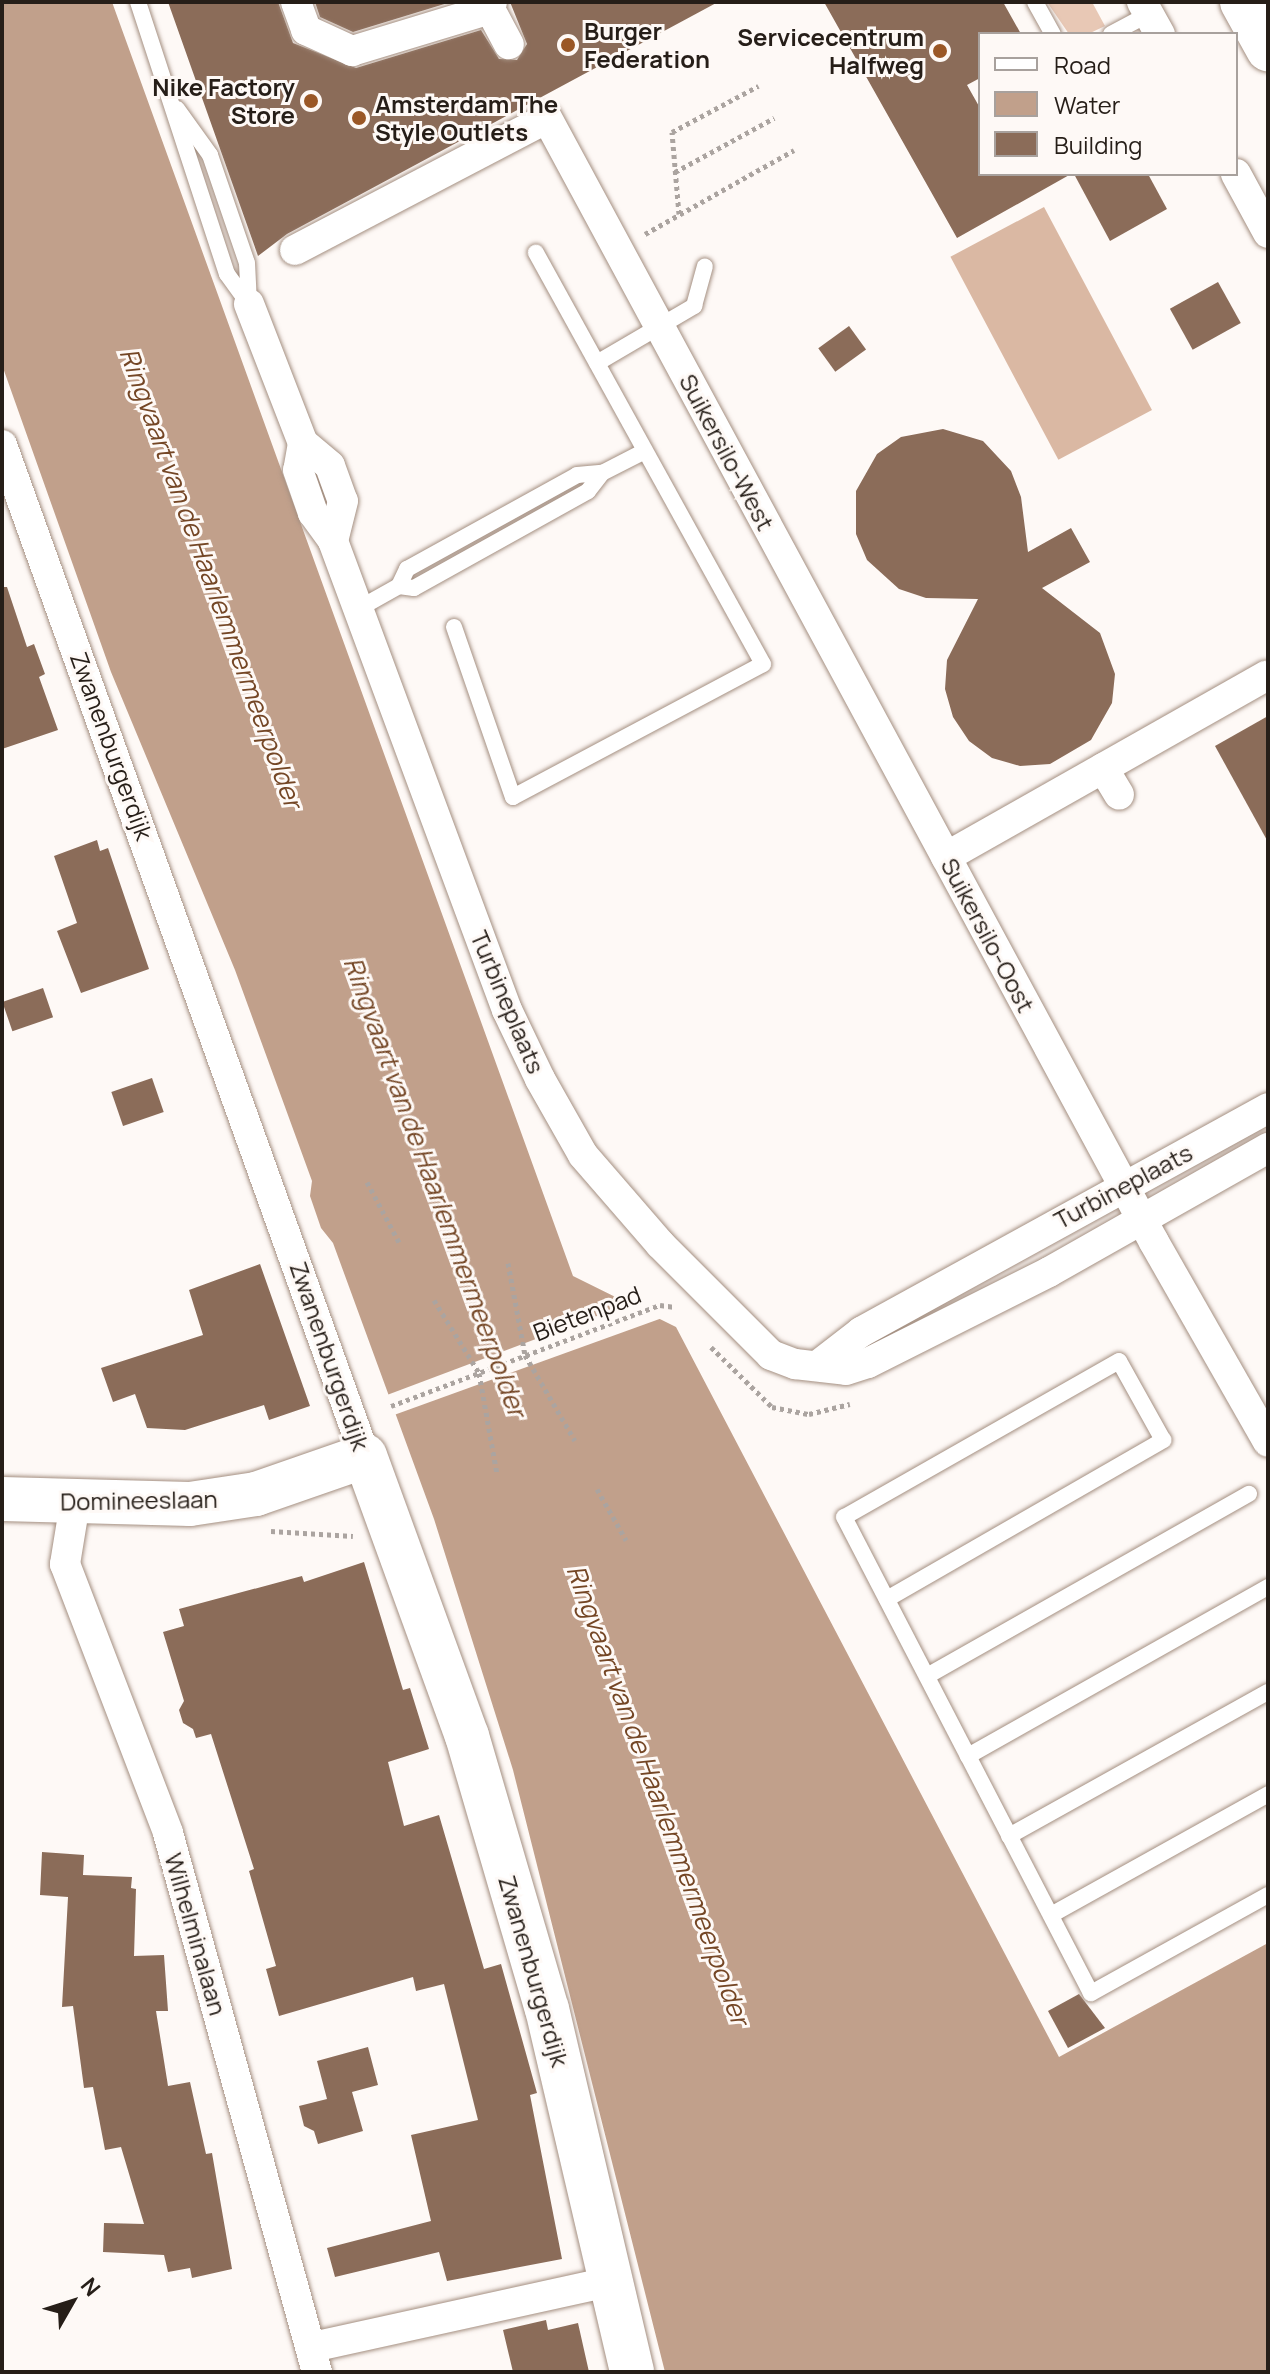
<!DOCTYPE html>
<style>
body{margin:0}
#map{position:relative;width:1270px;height:2374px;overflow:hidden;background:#fef9f6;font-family:Manrope,sans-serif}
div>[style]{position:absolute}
.green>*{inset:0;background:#e8c8b5}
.forest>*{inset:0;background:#dab8a3;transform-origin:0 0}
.water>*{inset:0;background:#c1a08b}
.pier>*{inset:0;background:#fef9f6}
.building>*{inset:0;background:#8b6c59;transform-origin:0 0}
.path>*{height:5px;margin-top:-2.5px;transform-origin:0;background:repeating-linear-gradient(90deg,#aba4a0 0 4px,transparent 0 8px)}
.roads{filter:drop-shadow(0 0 2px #a48f81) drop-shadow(0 0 2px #a48f81)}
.lane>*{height:16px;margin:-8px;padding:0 8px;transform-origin:8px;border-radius:8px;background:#fff}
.street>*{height:30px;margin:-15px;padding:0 15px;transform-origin:15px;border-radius:15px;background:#fff}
.secondary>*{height:44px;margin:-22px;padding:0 22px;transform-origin:22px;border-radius:22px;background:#fff}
.primary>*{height:44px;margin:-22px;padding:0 22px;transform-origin:22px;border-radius:22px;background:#fff}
.path-bridge>*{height:5px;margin-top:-2.5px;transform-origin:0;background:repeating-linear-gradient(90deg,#aba4a0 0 4px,transparent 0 8px)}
.dots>*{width:22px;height:22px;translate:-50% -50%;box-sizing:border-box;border:4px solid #fef9f6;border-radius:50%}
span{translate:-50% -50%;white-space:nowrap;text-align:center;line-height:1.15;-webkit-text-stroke:6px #fef9f6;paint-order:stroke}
.poi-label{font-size:24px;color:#261e18;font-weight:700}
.left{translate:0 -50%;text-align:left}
.right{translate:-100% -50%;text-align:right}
.street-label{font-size:24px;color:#261e18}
.water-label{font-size:26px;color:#744625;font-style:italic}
.frame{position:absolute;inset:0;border:4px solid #261e18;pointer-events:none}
.legend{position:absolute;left:978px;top:32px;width:260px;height:144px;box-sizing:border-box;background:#fef9f6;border:2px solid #a8a19d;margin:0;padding:10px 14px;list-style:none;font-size:24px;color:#261e18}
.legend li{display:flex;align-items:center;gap:16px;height:40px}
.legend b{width:40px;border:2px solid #a8a19d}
.north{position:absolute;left:32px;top:2262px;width:80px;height:80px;-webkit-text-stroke:6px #fef9f6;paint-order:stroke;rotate:51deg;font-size:22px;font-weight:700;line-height:32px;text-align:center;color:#261e18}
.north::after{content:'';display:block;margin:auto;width:28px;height:36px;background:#261e18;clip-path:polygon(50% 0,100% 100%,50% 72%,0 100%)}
</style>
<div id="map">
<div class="green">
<div style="clip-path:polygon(1047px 2px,1092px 2px,1105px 26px,1088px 34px,1069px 34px)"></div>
</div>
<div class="forest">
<div style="left:1044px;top:207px;width:230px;height:106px;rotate:62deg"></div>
</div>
<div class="water">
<div style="clip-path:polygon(2px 2px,112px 2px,573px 1276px,676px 1327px,1059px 2057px,1268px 1943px,1268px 2372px,665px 2372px,513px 1770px,434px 1519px,333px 1243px,321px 1228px,310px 1196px,312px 1181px,235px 970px,111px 672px,2px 365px)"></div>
</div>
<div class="pier">
<div style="clip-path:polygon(634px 1302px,665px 1317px,394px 1415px,387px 1395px)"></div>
</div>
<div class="building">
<div style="clip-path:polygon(168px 2px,278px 2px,293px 43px,356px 68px,481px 30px,499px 59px,517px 60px,527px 44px,510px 2px,718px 2px,287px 234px,258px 256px)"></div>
<div style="clip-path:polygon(315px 2px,451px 2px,353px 32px,320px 17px)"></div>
<div style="clip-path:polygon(824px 2px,1003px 2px,1021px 34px,980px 34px,980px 78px,967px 85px,980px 108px,980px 174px,1071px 174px,957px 238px)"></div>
<div style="clip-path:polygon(1074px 174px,1148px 174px,1167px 209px,1110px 241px)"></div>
<div style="left:1218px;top:282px;width:47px;height:55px;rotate:61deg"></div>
<div style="left:849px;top:326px;width:29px;height:38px;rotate:54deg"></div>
<div style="clip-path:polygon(943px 429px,983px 441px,1011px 471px,1021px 497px,1028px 552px,1071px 528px,1090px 562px,1042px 588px,1100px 633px,1115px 674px,1112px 703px,1091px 740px,1050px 764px,1020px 766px,992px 758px,969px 741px,953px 717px,945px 689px,947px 660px,978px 599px,926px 598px,899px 589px,867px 560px,856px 534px,856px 491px,877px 454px,901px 437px)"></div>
<div style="clip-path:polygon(2px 587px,7px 587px,27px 647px,34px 644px,45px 674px,39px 677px,58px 730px,2px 749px)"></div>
<div style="clip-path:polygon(1268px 716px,1268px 842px,1215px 746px)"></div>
<div style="clip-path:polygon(97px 840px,100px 851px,108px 848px,149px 969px,81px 993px,57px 931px,77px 923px,54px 856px)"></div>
<div style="left:43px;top:988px;width:31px;height:43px;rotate:71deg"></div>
<div style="left:152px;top:1078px;width:36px;height:43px;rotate:71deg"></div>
<div style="clip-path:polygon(260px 1264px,310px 1406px,269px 1420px,264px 1405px,185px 1430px,147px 1428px,135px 1394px,113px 1402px,101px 1368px,203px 1335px,189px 1290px)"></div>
<div style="clip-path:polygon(364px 1562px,403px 1690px,410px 1688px,429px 1749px,388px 1762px,404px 1826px,439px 1815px,484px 1969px,501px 1964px,537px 2093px,530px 2095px,562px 2259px,447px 2281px,439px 2252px,335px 2277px,327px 2248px,431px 2221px,411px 2135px,478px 2120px,444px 1984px,416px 1991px,413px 1977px,279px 2016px,266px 1969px,276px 1966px,249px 1871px,254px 1869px,211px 1734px,196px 1738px,193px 1729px,183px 1723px,179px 1710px,184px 1701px,163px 1632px,184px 1626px,179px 1609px,302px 1576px,304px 1582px)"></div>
<div style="clip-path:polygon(42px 1852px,84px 1855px,83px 1875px,132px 1877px,131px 1888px,136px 1889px,134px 1956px,164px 1955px,168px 2011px,156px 2011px,168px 2086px,190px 2082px,206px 2154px,212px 2153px,232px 2269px,192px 2278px,190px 2268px,168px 2272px,164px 2255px,103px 2252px,104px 2223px,144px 2224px,121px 2147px,105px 2150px,93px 2087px,84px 2088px,73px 2006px,62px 2007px,68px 1897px,40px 1895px)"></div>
<div style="clip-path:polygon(1079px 1994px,1105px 2028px,1068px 2048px,1048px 2011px)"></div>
<div style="clip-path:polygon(368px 2047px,378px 2085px,352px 2092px,363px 2131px,318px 2144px,314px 2131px,304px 2126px,299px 2106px,327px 2099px,317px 2061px)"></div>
<div style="clip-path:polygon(546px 2320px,548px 2330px,578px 2323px,589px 2372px,513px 2372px,503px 2330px)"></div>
</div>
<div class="path">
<div style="left:675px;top:172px;width:113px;rotate:-28.6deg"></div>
<div style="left:679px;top:214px;width:82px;rotate:-94.9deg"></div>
<div style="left:672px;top:132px;width:98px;rotate:-28.1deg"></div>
<div style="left:645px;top:234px;width:171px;rotate:-29.4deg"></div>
<div style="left:367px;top:1182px;width:70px;rotate:62deg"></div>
<div style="left:508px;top:1263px;width:94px;rotate:79.5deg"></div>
<div style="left:525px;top:1355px;width:99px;rotate:59.8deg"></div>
<div style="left:434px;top:1300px;width:86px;rotate:58.3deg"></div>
<div style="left:479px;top:1373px;width:103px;rotate:79.9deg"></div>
<div style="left:660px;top:1305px;width:15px;rotate:8deg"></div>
<div style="left:711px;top:1347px;width:86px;rotate:44.5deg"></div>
<div style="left:772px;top:1407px;width:38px;rotate:11deg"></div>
<div style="left:809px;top:1414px;width:42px;rotate:-13.7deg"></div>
<div style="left:597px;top:1489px;width:59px;rotate:60.4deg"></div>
<div style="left:271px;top:1531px;width:82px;rotate:3.5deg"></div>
</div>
<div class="roads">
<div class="lane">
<div style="left:138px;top:2px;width:286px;rotate:71.9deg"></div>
<div style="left:227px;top:274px;width:37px;rotate:54deg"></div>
<div style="left:1035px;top:2px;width:37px;rotate:61deg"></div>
<div style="left:1111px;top:34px;width:43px;rotate:-27.8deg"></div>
<div style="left:177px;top:109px;width:57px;rotate:54.3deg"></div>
<div style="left:210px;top:155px;width:114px;rotate:71.1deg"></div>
<div style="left:247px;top:263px;width:41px;rotate:87.2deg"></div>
<div style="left:597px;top:363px;width:113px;rotate:-30.4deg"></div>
<div style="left:694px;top:306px;width:41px;rotate:-74.6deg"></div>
<div style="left:399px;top:586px;width:19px;rotate:-65deg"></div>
<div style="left:407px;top:569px;width:194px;rotate:-28.9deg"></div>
<div style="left:577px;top:475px;width:25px;rotate:-5deg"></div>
<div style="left:602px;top:473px;width:48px;rotate:-27.1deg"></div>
<div style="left:358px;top:609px;width:47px;rotate:-29.3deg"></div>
<div style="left:399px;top:586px;width:15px;rotate:8deg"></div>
<div style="left:414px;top:588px;width:199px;rotate:-29.1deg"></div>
<div style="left:588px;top:491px;width:23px;rotate:-52deg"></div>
<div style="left:454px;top:627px;width:180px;rotate:70.9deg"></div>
<div style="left:513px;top:797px;width:283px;rotate:-28deg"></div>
<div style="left:763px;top:664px;width:470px;rotate:-118.9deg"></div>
<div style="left:887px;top:1599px;width:319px;rotate:-29.9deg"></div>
<div style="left:1163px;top:1440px;width:90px;rotate:-119.1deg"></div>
<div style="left:1119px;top:1361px;width:316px;rotate:150.4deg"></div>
<div style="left:844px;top:1517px;width:269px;rotate:62.6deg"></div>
<div style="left:968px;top:1756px;width:267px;rotate:62.6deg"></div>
<div style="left:1091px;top:1993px;width:202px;rotate:-29deg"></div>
<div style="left:927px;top:1676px;width:370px;rotate:-29.5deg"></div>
<div style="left:968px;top:1756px;width:344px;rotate:-29.4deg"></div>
<div style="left:1009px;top:1836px;width:296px;rotate:-29.1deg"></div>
<div style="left:1051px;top:1915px;width:248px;rotate:-29.1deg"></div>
</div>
<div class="street">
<div style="left:296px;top:2px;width:30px;rotate:70deg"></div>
<div style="left:306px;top:30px;width:51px;rotate:24.5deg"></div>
<div style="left:352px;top:51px;width:144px;rotate:-16.9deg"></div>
<div style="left:490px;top:9px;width:7px;rotate:-74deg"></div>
<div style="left:1142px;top:2px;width:37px;rotate:61deg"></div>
<div style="left:490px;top:9px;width:40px;rotate:62deg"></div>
<div style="left:1236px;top:174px;width:67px;rotate:61.5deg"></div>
<div style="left:295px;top:250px;width:284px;rotate:-27.6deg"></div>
<div style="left:547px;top:118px;width:1277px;rotate:61.63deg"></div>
<div style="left:1154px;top:1242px;width:230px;rotate:60.3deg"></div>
<div style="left:249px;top:304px;width:149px;rotate:68.8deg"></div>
<div style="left:303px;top:443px;width:27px;rotate:100deg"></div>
<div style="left:298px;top:470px;width:46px;rotate:70.8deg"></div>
<div style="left:313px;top:513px;width:34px;rotate:54deg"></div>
<div style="left:333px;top:541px;width:500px;rotate:69.65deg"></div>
<div style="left:507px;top:1010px;width:76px;rotate:64.4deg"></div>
<div style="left:540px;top:1079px;width:87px;rotate:60.5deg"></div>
<div style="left:583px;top:1155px;width:118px;rotate:49.1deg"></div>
<div style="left:660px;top:1244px;width:157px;rotate:45deg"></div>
<div style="left:771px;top:1355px;width:26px;rotate:21deg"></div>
<div style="left:795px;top:1364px;width:51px;rotate:6.7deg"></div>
<div style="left:846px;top:1370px;width:23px;rotate:-18deg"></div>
<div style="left:868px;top:1363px;width:203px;rotate:-26.7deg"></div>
<div style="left:1049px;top:1272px;width:252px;rotate:-29.5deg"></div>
<div style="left:303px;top:443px;width:35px;rotate:40deg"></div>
<div style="left:330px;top:466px;width:37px;rotate:70deg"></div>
<div style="left:343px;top:501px;width:41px;rotate:104deg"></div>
<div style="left:2px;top:445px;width:1074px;rotate:70.25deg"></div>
<div style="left:1103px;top:768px;width:31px;rotate:59deg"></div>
<div style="left:946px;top:857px;width:368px;rotate:-29.5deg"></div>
<div style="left:817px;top:1366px;width:56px;rotate:-37.7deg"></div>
<div style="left:861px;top:1332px;width:465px;rotate:-28.8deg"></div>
<div style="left:75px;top:1503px;width:62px;rotate:99.3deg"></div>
<div style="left:65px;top:1564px;width:288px;rotate:69deg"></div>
<div style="left:168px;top:1833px;width:559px;rotate:74.55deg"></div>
<div style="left:313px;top:2347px;width:308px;rotate:-12.4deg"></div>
</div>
<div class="secondary">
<div style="left:2px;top:1499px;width:188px;rotate:1.5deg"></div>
<div style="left:190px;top:1504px;width:67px;rotate:-8.6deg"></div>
<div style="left:256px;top:1494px;width:115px;rotate:-19.2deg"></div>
<div style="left:365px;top:1456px;width:298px;rotate:70deg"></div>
<div style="left:467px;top:1736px;width:284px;rotate:73.7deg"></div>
<div style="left:547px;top:2009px;width:373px;rotate:76.8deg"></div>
</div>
<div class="primary">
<div style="left:1242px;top:2px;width:54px;rotate:61deg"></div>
</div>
</div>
<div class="path-bridge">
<div style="left:391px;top:1406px;width:287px;rotate:-20.6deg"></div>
</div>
<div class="dots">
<div style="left:568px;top:45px;background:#9a5726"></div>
<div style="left:940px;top:51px;background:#9a5726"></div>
<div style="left:311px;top:101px;background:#9a5726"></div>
<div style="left:359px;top:118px;background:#9a5726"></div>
</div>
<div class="poi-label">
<span class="left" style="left:584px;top:45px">Burger<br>Federation</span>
<span class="right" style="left:924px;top:51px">Servicecentrum<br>Halfweg</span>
<span class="right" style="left:295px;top:101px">Nike Factory<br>Store</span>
<span class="left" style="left:375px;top:118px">Amsterdam The<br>Style Outlets</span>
</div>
<div class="street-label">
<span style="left:727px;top:452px;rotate:62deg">Suikersilo-West</span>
<span style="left:112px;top:746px;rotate:70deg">Zwanenburgerdijk</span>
<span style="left:988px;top:935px;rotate:62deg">Suikersilo-Oost</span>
<span style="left:508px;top:1002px;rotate:67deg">Turbineplaats</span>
<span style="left:1123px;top:1186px;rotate:-28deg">Turbineplaats</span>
<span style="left:587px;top:1313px;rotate:-21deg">Bietenpad</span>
<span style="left:330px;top:1356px;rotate:71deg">Zwanenburgerdijk</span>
<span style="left:139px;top:1500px;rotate:-1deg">Domineeslaan</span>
<span style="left:196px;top:1934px;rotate:74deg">Wilhelminalaan</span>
<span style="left:534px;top:1971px;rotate:74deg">Zwanenburgerdijk</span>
</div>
<div class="water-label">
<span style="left:211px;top:578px;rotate:70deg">Ringvaart van de Haarlemmermeerpolder</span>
<span style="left:435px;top:1187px;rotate:70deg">Ringvaart van de Haarlemmermeerpolder</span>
<span style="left:658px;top:1795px;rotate:70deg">Ringvaart van de Haarlemmermeerpolder</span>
</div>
<div class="frame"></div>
<ul class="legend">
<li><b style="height:10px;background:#fff"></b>Road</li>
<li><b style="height:22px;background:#c1a08b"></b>Water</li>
<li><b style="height:22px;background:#8b6c59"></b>Building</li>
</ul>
<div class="north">N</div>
</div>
